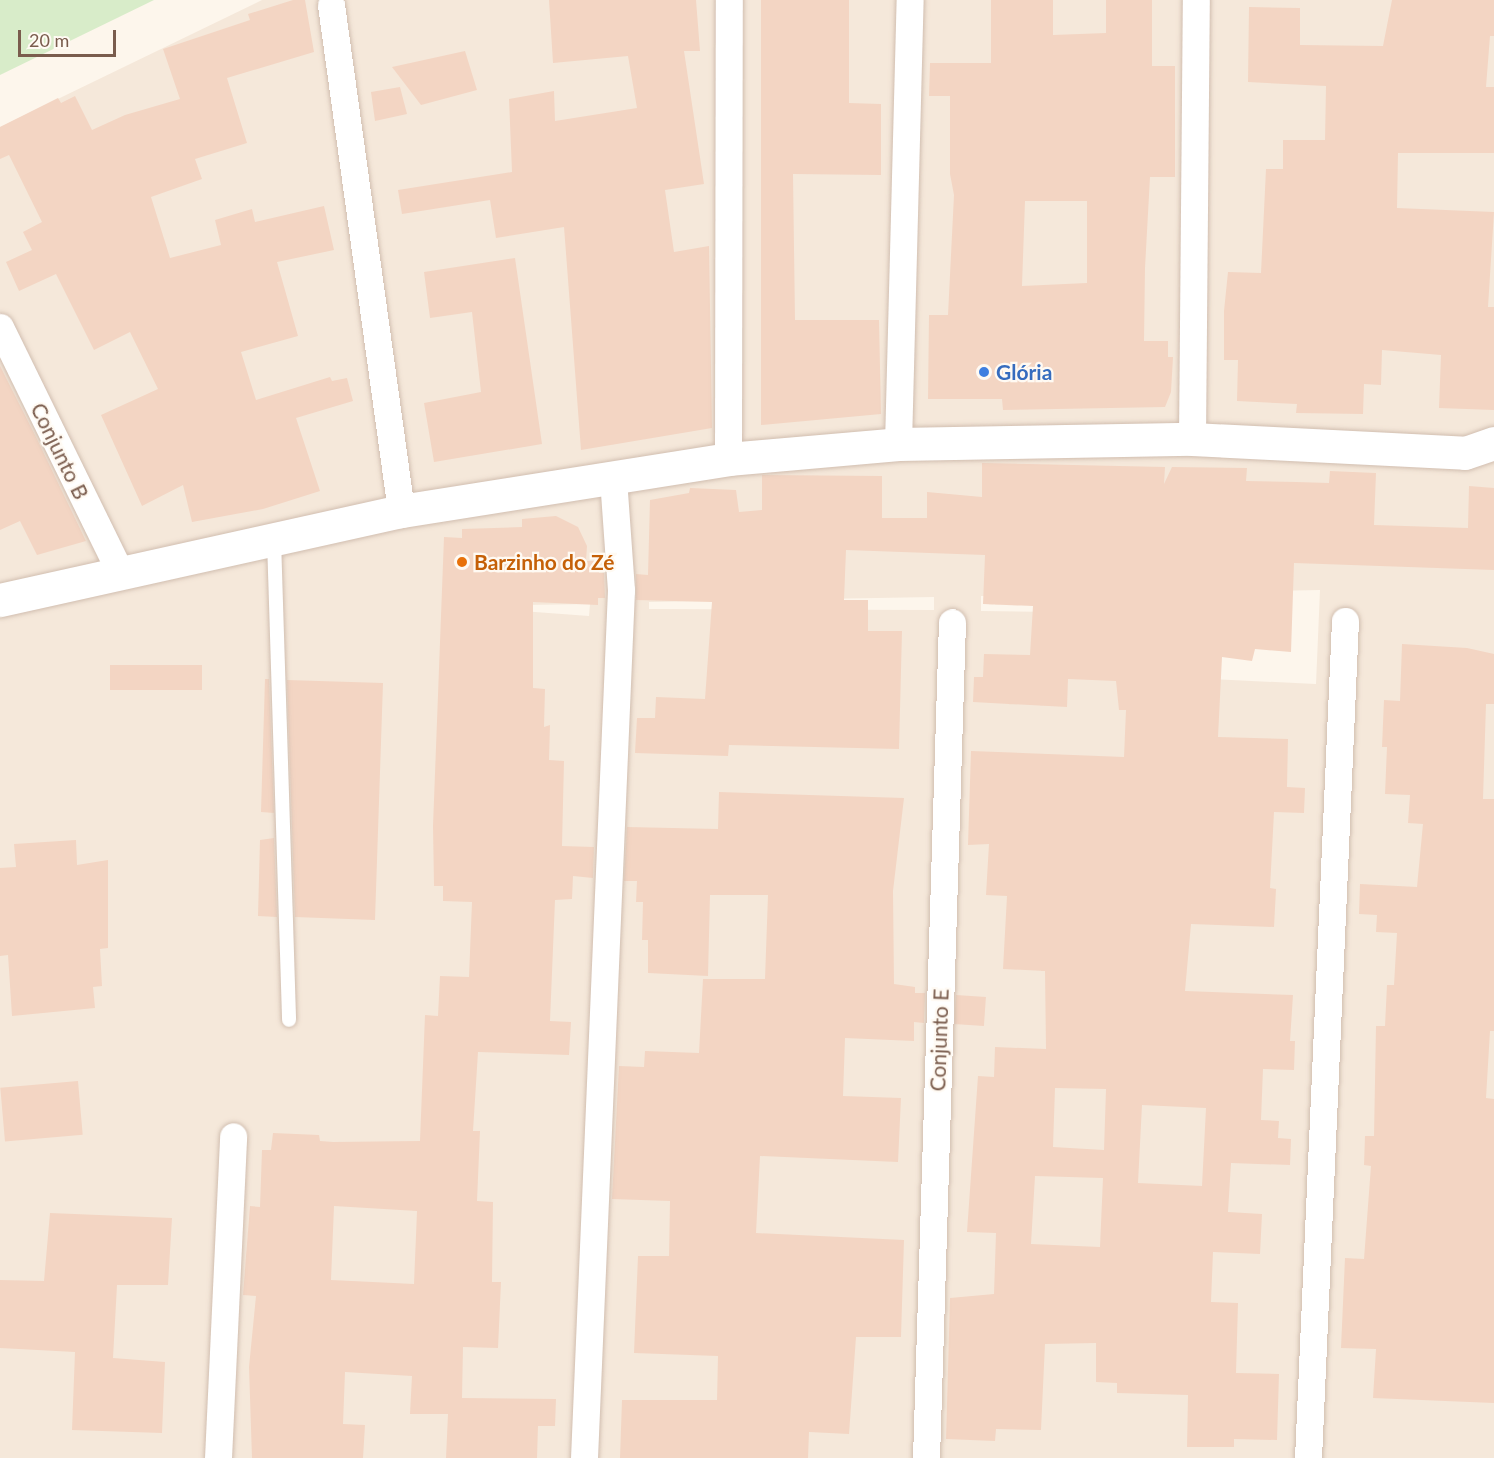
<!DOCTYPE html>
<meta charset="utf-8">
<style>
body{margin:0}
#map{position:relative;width:1494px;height:1458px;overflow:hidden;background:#fdf6ec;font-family:Lato,sans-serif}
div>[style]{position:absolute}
.residential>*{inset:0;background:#f5e8da}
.green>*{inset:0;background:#d8ecc9}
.building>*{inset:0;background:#f3d5c3;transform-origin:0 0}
.roads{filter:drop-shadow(0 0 2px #d1beb0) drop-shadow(0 0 2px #d1beb0)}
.lane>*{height:14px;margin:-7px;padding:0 7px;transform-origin:7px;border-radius:7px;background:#fff}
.street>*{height:27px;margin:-13.5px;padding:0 13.5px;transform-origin:13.5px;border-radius:13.5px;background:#fff}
.secondary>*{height:33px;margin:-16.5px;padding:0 16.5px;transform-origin:16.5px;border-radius:16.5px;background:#fff}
.dots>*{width:16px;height:16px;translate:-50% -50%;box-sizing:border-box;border:3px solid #fffaf3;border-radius:50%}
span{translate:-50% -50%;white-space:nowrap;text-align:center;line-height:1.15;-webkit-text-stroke:4.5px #fffaf3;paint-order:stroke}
.shop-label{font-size:21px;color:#366cbe;font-weight:700}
.left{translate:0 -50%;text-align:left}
.street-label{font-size:21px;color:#7a5c4d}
.food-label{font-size:21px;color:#c56008;font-weight:700}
.scale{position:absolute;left:18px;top:30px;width:98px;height:27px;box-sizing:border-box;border:3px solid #7a5c4d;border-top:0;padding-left:8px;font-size:18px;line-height:21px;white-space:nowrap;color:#7a5c4d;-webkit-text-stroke:4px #fffaf3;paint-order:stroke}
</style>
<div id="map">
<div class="residential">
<div style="clip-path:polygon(evenodd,262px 0,1494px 0,1494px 1458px,0 1458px,0 127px,262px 0,1320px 590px,1316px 684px,1129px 675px,1128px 613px,981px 611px,981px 596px,1320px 590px,262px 0,934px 597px,934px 610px,649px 609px,649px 602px,934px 597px,262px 0,590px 604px,589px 616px,467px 607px,467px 606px,590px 604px)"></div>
</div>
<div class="green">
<div style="clip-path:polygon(0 0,154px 0,0 75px)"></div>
</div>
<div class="building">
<div style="clip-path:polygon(293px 0,305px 0,314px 52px,227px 78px,247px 143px,195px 159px,202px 179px,151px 197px,170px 258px,221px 245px,215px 220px,252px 209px,255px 222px,324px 206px,334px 250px,277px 262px,298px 336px,241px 352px,256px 400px,330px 377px,332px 381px,347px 378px,353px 401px,296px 418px,320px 491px,263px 509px,192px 522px,183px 485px,142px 506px,101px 415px,158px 389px,130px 332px,94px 350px,56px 274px,19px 291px,6px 262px,32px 250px,23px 232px,42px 222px,9px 155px,0 159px,0 127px,58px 98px,61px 103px,75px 96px,92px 130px,125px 115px,180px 99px,163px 49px,250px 20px,248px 14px)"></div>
<div style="clip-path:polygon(549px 0,696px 0,700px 51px,684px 51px,704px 184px,665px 190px,674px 252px,709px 246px,712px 428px,581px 450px,564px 227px,496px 238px,490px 200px,402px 214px,398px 190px,512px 172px,509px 99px,554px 91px,555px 121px,637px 108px,628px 56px,553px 63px)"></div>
<div style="clip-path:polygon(761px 0,849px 0,849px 103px,881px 104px,881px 175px,793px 174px,795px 320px,879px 320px,881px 414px,761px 425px)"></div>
<div style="clip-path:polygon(evenodd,991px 0,1053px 0,1053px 35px,1106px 33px,1106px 0,1152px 0,1152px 66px,1175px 66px,1175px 177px,1150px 177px,1145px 268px,1144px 341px,1168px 341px,1168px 357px,1173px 357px,1171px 392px,1165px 407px,1003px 410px,1002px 399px,928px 399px,929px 315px,948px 315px,954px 195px,950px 174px,950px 96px,929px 96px,930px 63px,991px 63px,991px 0,1025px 201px,1087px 201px,1087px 283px,1022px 286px,1025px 201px)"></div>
<div style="clip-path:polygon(1392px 0,1494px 0,1494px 36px,1490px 36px,1486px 87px,1494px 87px,1494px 153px,1398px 153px,1397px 208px,1494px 212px,1488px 307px,1494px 307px,1494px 410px,1439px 408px,1441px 355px,1382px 350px,1381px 385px,1364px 384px,1363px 414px,1296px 413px,1297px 404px,1237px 401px,1238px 360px,1224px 360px,1224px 311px,1228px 272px,1261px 273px,1266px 169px,1283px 169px,1283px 140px,1325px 140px,1326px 86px,1248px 82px,1249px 7px,1300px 8px,1300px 45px,1383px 46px)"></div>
<div style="clip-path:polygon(465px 51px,477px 90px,421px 105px,392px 67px)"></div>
<div style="clip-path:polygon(400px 87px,407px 114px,375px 121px,371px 92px)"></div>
<div style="clip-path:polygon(515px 258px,542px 444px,434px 462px,424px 403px,481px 392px,472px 312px,430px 318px,424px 272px)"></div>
<div style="clip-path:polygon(0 366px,35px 435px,86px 541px,37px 555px,20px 521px,0 530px)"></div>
<div style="clip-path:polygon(evenodd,982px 463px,1165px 467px,1164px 484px,1172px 467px,1247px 468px,1246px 481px,1296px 482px,1329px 483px,1330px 471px,1376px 473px,1374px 525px,1468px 528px,1469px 486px,1494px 488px,1494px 570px,1294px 563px,1291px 652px,1255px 649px,1252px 661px,1222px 657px,1218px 737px,1288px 739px,1287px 787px,1305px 788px,1304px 813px,1274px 812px,1270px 888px,1276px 889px,1274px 927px,1191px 924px,1185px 991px,1293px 995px,1290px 1041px,1295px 1041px,1294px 1070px,1263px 1069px,1261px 1120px,1279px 1121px,1278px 1138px,1291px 1139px,1290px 1165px,1231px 1163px,1228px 1212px,1262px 1214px,1260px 1254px,1213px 1252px,1211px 1302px,1238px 1303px,1236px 1373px,1279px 1374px,1277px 1440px,1234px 1439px,1234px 1447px,1187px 1447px,1188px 1395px,1117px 1393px,1117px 1383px,1096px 1382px,1096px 1343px,1045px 1344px,1041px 1430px,996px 1429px,995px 1441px,946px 1439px,950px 1298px,994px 1294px,996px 1233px,967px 1232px,978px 1076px,994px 1077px,995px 1047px,1046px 1049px,1045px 971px,1003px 969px,1007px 896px,986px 895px,989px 844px,968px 845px,971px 751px,1124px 757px,1126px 710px,1119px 710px,1116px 681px,1068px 679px,1067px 707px,973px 702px,974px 677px,983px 677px,984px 654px,1030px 655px,1033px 606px,983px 604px,985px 555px,846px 550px,844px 600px,868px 600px,868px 631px,902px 631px,899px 749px,729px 745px,728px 756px,635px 753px,637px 718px,655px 718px,656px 697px,705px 699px,712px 602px,636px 600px,636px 574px,648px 575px,650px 500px,689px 493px,690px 488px,736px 490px,739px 512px,762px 510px,762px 475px,882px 476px,882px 518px,927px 518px,927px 492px,982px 497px,982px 463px,1055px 1088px,1106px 1089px,1104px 1150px,1053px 1147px,1055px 1088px,982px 463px,1142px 1105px,1206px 1108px,1202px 1186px,1138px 1183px,1142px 1105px,982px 463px,1035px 1176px,1103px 1178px,1100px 1247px,1031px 1244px,1035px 1176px)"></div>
<div style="clip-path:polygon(evenodd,556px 516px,578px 527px,587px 546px,586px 561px,599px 561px,599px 573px,604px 573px,605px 598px,598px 598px,598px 605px,533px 602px,533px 688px,545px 689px,544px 727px,550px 725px,549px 760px,564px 761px,562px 846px,594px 847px,593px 878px,573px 876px,572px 899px,555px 900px,550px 1021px,571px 1022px,569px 1055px,478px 1052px,473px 1131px,480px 1131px,477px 1201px,493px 1202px,492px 1282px,501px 1282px,498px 1348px,463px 1347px,462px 1398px,556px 1399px,555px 1426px,538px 1426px,537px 1458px,446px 1458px,448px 1414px,410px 1414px,412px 1376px,345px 1372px,343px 1424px,365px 1425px,363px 1458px,252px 1458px,249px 1367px,256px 1296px,243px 1295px,250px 1206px,260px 1207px,262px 1150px,271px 1150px,273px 1133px,319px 1135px,320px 1141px,333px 1142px,420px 1141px,425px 1015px,438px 1016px,440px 976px,469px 977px,472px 902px,443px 901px,443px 886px,434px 886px,433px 826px,444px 537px,462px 538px,462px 529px,522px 527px,522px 519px,556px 516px,334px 1206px,417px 1211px,414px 1284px,331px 1280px,334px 1206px)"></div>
<div style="clip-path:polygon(1402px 644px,1467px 648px,1494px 654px,1494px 704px,1486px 704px,1483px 799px,1494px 799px,1494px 1031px,1490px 1031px,1486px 1098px,1494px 1099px,1494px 1403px,1373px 1398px,1376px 1349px,1341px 1348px,1345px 1258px,1364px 1259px,1371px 1166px,1364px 1165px,1365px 1136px,1374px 1136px,1376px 1026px,1385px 1026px,1387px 985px,1394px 985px,1397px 933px,1376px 932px,1377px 915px,1359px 914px,1360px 884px,1417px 887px,1423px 824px,1408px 823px,1410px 795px,1385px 794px,1387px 747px,1382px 747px,1384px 700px,1400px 701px)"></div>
<div style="left:110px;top:665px;width:92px;height:25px"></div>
<div style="clip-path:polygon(265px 679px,269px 679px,274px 813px,261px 812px)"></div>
<div style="clip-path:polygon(287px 680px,383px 683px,375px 920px,295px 917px)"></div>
<div style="clip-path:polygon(719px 792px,904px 798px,893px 891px,894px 984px,915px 987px,915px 993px,925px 993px,924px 1023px,914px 1022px,914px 1041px,845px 1038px,843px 1096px,901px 1098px,898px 1162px,760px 1156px,756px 1233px,904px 1240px,901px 1337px,856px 1337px,849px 1434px,809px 1432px,808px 1458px,620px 1458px,622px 1400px,717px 1400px,718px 1356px,634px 1353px,638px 1256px,669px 1256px,670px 1201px,612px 1199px,619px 1066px,644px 1067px,645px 1051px,699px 1053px,703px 979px,765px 979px,768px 895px,710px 895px,708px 976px,648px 973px,648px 940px,642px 940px,643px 902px,636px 902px,637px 881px,624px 881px,627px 827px,718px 829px)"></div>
<div style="clip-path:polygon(274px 838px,277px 917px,258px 916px,260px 840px)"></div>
<div style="clip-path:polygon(76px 840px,77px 865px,108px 860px,108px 948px,100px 949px,102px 986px,93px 987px,95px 1008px,12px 1016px,8px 955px,0 956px,0 868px,16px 867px,14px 844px)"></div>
<div style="left:956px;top:995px;width:30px;height:29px;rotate:4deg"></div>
<div style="left:78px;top:1081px;width:54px;height:78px;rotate:85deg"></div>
<div style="clip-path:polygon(50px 1213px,172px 1218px,168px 1285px,117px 1285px,113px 1358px,165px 1362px,162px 1433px,72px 1430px,75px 1352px,0 1348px,0 1280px,44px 1281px)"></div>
</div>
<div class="roads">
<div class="lane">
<div style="left:274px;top:540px;width:480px;rotate:88.2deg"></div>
</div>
<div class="street">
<div style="left:331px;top:5px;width:511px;rotate:82.12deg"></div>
<div style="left:0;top:327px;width:275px;rotate:63.9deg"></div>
<div style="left:1192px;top:439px;width:439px;rotate:-89.5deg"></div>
<div style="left:898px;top:444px;width:444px;rotate:-88.5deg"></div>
<div style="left:728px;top:459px;width:459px;rotate:-89.9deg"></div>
<div style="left:218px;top:1458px;width:322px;rotate:-87.3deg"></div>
<div style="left:584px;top:1458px;width:869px;rotate:-87.56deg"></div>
<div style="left:621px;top:590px;width:111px;rotate:-94.1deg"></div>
<div style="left:926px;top:1458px;width:836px;rotate:-88.22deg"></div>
<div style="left:1308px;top:1458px;width:838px;rotate:-87.47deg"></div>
</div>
<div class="secondary">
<div style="left:0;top:600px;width:411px;rotate:-12.5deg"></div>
<div style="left:401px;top:511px;width:331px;rotate:-9deg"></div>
<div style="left:728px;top:459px;width:171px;rotate:-5deg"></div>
<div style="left:898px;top:444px;width:294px;rotate:-1deg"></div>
<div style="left:1192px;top:439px;width:273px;rotate:2.9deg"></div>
<div style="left:1465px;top:453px;width:31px;rotate:-19deg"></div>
</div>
</div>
<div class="dots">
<div style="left:984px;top:372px;background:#3f7fe0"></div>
<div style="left:462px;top:562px;background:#e8710a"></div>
</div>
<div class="shop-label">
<span class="left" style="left:996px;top:372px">Glória</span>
</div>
<div class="street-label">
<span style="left:60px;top:451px;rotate:64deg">Conjunto B</span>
<span style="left:939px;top:1040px;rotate:-88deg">Conjunto E</span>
</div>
<div class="food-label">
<span class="left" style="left:474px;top:562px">Barzinho do Zé</span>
</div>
<div class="scale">20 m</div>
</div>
